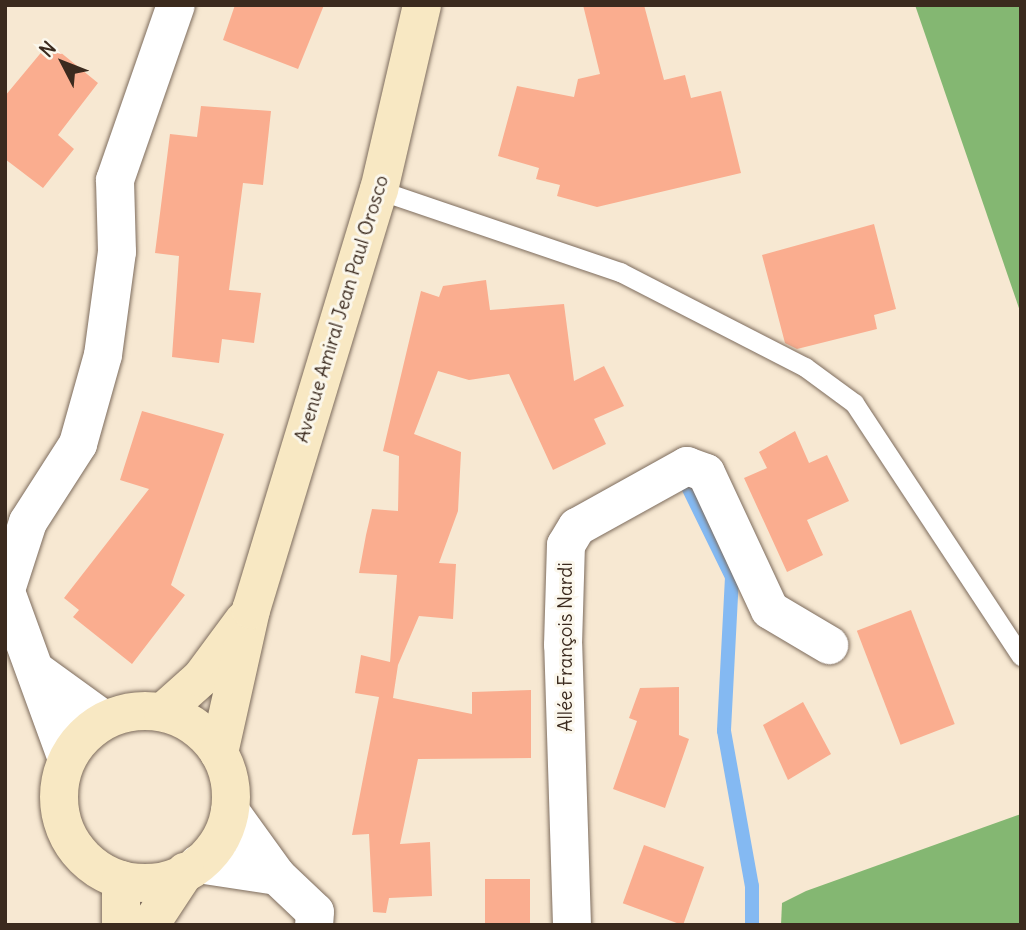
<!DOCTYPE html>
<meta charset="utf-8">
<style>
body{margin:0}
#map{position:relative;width:1026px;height:930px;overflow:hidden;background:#f7e8d2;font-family:Delius,sans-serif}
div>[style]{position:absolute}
.forest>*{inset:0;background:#84b772}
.stream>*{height:14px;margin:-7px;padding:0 7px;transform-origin:7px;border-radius:7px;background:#84b9f2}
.building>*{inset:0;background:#faad8f;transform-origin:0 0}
.roads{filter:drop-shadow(0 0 2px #7d6c5d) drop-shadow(0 0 2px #7d6c5d)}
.lane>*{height:19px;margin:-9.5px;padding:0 9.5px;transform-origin:9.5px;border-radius:9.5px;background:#fff}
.street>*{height:38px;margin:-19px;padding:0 19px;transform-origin:19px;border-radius:19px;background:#fff}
.secondary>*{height:38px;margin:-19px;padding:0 19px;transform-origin:19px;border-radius:19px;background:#f8e8c3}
.secondary>.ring{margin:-19px;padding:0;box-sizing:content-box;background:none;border:38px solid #f8e8c3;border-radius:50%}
span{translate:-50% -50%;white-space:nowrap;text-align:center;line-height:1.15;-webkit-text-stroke:6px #fbf7ec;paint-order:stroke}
.street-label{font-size:19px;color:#3b2a1e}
.frame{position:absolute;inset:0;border:7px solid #3b2a1e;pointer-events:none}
.north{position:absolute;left:28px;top:28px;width:70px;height:70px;-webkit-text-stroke:5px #fbf7ec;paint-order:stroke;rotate:312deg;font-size:19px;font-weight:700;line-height:28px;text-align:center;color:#3b2a1e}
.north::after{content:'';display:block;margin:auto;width:24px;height:32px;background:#3b2a1e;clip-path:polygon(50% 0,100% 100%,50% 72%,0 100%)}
</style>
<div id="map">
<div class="forest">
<div style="clip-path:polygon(915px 5px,1021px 5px,1021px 314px)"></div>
<div style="clip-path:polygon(1021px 814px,1021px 925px,781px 925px,782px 903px,806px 891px)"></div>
</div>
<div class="stream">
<div style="left:688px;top:487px;width:100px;rotate:63.9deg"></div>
<div style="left:732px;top:577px;width:154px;rotate:93deg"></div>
<div style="left:724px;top:731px;width:158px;rotate:79.8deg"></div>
<div style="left:752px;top:886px;width:39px;rotate:90deg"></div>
</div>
<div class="building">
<div style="clip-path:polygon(235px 5px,324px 5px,298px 69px,223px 40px)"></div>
<div style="clip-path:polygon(583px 5px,644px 5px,664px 80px,685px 75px,691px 98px,721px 91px,741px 173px,597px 207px,557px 196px,560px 185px,536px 179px,539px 168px,498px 156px,517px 86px,574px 97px,578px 79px,600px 74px)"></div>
<div style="clip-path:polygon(49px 43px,98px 83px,58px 135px,74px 149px,43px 188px,5px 159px,5px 96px)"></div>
<div style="clip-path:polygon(201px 106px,271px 111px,263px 185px,243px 183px,229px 290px,261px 293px,254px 343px,222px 339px,219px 363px,172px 357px,179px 256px,155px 253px,170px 134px,197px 137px)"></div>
<div style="clip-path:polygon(874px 224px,896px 309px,874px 315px,877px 329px,797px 349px,785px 343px,762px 255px)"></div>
<div style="clip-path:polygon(486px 280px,490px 310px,564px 304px,574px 381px,604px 366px,624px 406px,594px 419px,606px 444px,553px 470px,509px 374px,469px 380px,438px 371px,414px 434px,461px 452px,458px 511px,439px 563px,456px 564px,453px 619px,419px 616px,398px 665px,393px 698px,472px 714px,472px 692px,531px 690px,531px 758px,418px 759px,400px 844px,430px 842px,432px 896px,389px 898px,386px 913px,373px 912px,369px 834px,352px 835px,379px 697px,355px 693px,361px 655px,390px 662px,397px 575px,359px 573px,366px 535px,372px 509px,398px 511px,399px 456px,383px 451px,421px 291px,439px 297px,443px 286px)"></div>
<div style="clip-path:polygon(142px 411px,224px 434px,171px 585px,185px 595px,132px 664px,73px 617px,79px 610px,64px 598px,149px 489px,120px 480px)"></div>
<div style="clip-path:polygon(795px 431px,809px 463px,827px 455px,849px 501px,807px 520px,823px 555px,787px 572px,744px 478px,767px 468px,759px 452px)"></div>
<div style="left:911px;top:610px;width:122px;height:58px;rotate:69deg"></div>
<div style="clip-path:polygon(679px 687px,679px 735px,689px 739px,665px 808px,613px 789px,637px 721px,629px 718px,640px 688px)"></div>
<div style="clip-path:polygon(803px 702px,831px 754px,788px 780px,763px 725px)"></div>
<div style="left:644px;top:845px;width:64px;height:62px;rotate:20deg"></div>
<div style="left:530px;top:879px;width:46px;height:45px;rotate:90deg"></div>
</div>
<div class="roads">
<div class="lane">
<div style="left:379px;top:190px;width:255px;rotate:18.8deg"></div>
<div style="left:620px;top:272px;width:208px;rotate:27.2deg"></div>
<div style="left:805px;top:367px;width:61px;rotate:36.3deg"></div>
<div style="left:854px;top:403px;width:303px;rotate:56.6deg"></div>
</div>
<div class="street">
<div style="left:5px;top:589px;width:181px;rotate:70deg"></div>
<div style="left:6px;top:590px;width:71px;rotate:-72.1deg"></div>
<div style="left:28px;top:522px;width:93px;rotate:-57.3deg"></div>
<div style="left:78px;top:444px;width:92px;rotate:-74.3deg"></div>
<div style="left:103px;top:355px;width:104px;rotate:-82.3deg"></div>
<div style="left:117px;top:252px;width:72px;rotate:-91.6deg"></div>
<div style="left:115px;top:180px;width:185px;rotate:-70.8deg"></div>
<div style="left:38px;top:672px;width:82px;rotate:36deg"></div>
<div style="left:230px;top:811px;width:80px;rotate:54.1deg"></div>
<div style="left:277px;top:876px;width:52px;rotate:43.5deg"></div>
<div style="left:315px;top:912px;width:13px;rotate:94deg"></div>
<div style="left:198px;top:864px;width:80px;rotate:8.6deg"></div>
<div style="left:572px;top:925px;width:280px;rotate:-91.8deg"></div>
<div style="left:563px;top:645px;width:100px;rotate:-88.3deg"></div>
<div style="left:566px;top:545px;width:21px;rotate:-59deg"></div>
<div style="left:577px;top:527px;width:126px;rotate:-29deg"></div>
<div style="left:687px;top:466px;width:20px;rotate:20deg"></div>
<div style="left:706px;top:473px;width:151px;rotate:65deg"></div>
<div style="left:770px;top:610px;width:69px;rotate:30.7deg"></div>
</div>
<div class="secondary">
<div class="ring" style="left:59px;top:711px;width:134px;height:134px"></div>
<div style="left:163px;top:712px;width:51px;rotate:-41.8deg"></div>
<div style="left:201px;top:678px;width:72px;rotate:-53.4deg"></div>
<div style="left:219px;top:753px;width:147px;rotate:-77.4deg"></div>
<div style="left:251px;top:610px;width:439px;rotate:-73.1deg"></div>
<div style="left:379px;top:190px;width:190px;rotate:-76.9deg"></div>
<div style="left:121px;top:925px;width:45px;rotate:-90deg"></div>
<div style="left:150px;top:925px;width:64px;rotate:-56.6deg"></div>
</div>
</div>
<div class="street-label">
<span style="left:342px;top:309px;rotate:-73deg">Avenue Amiral Jean Paul Orosco</span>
<span style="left:566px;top:647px;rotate:-90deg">Allée François Nardi</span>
</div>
<div class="frame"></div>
<div class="north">N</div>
</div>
